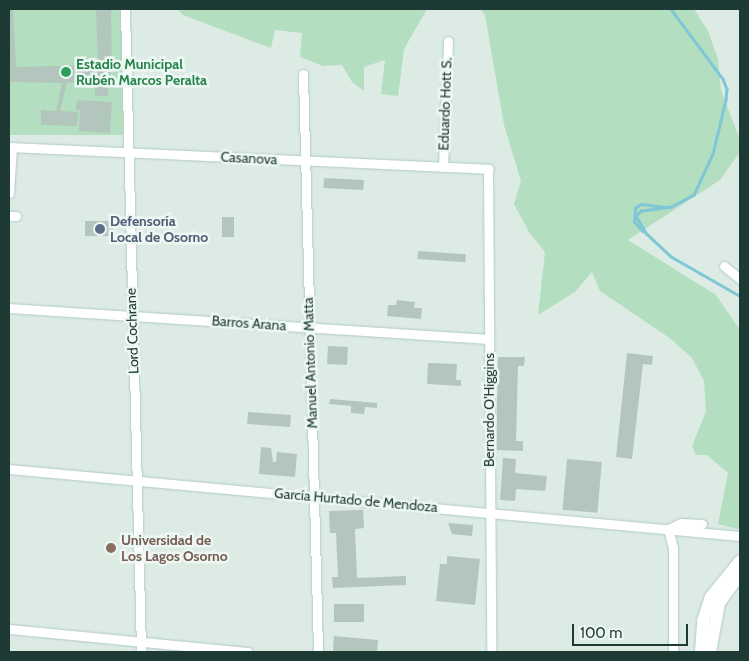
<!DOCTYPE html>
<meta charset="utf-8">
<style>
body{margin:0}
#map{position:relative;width:749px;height:661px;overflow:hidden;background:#ddebe5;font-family:Cabin,sans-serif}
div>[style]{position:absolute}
.green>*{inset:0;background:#b3dfc0;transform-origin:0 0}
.stream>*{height:2.5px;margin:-1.25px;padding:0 1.25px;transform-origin:1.25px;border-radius:1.25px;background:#7fc6d6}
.building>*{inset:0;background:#b2c6be;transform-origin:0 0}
.roads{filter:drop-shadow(0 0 1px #afcbc2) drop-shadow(0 0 1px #afcbc2)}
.street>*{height:9px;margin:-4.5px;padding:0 4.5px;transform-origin:4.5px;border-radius:4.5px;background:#fff}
.secondary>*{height:12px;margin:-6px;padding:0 6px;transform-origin:6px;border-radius:6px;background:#fff}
.dots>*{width:14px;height:14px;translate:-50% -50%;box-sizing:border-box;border:2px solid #edf7f3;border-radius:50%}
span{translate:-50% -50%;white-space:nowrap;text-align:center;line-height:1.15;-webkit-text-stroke:5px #edf7f3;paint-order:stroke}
.leisure-label{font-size:14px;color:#27864d;font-weight:700}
.left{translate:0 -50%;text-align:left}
.street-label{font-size:14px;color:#1d3b34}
.service-label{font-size:14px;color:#4e5e75;font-weight:700}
.education-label{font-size:14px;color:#785e54;font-weight:700}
.frame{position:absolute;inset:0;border:10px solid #1d3b34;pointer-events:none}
.scale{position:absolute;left:572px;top:624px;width:116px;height:22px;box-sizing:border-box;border:2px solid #1d3b34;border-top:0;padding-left:6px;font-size:15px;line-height:18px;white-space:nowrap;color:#1d3b34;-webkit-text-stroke:4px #edf7f3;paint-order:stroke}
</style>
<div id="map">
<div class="green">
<div style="left:9px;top:9px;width:114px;height:126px"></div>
<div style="clip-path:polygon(177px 9px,427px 9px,404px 49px,398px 96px,381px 94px,385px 60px,364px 67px,364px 91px,352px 82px,342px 65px,323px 66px,300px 57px,302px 33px,275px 30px,271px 48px,183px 15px)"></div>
<div style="clip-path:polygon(481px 9px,694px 9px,708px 31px,718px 59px,721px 90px,740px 140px,740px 152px,720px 180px,628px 240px,716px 295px,740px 330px,740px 528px,737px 529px,718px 524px,728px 473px,707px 455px,696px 455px,692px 446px,706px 411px,704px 381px,692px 358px,671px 339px,600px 291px,592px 272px,575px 292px,538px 315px,545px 252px,529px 232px,514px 204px,521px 181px,504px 125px,485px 15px)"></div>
</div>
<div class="stream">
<div style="left:671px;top:9px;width:87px;rotate:53.4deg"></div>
<div style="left:723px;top:79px;width:11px;rotate:68deg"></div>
<div style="left:727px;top:89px;width:11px;rotate:95deg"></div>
<div style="left:726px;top:100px;width:56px;rotate:103.5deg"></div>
<div style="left:713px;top:154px;width:45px;rotate:114.9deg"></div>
<div style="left:694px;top:195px;width:26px;rotate:152deg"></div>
<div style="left:671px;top:207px;width:30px;rotate:172deg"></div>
<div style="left:641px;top:211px;width:7px;rotate:135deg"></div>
<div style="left:636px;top:216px;width:21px;rotate:59deg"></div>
<div style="left:647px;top:234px;width:34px;rotate:43deg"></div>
<div style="left:672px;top:257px;width:78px;rotate:29.8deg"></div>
<div style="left:643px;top:232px;width:13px;rotate:-132deg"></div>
<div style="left:634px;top:222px;width:14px;rotate:-86deg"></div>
<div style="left:635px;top:208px;width:7px;rotate:-34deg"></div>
<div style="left:641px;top:204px;width:26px;rotate:7deg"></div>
</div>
<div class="building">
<div style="clip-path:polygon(9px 9px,13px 9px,16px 67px,98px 65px,96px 9px,111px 9px,112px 71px,98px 82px,67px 83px,60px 111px,78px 112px,77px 126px,41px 125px,41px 110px,56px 111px,62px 83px,9px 82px)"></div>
<div style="clip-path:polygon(95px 85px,108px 87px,108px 96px,95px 96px)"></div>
<div style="clip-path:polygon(77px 100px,112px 102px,110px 133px,79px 131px,80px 110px,76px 110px)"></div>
<div style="left:324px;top:178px;width:40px;height:10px;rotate:3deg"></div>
<div style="left:222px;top:217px;width:12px;height:20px"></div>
<div style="left:114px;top:221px;width:15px;height:29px;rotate:90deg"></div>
<div style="left:418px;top:251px;width:48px;height:8px;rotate:4deg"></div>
<div style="clip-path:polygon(397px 300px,415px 302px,414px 308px,422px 308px,421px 319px,387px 316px,388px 305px,396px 305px)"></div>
<div style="left:328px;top:346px;width:20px;height:18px;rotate:3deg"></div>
<div style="clip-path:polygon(627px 353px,653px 356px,652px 365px,643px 364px,632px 459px,616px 457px)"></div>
<div style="clip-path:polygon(498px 357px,525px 357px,524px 366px,518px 366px,516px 441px,523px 441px,523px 451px,496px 450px)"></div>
<div style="clip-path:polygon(428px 363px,457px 364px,456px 380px,461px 380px,461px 386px,427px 384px)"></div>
<div style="clip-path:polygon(330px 399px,377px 403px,377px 408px,365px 407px,364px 414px,351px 413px,351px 406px,329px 404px)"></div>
<div style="left:248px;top:412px;width:43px;height:12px;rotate:4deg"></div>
<div style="clip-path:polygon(261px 447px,271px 448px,273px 462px,276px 462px,277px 452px,297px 454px,295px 477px,259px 474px)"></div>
<div style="clip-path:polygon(503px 458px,516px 459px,515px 473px,547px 476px,545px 491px,516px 489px,515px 501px,500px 500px)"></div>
<div style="left:567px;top:459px;width:35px;height:51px;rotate:5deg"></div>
<div style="clip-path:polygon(363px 510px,364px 528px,355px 529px,357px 578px,406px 576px,406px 585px,333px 588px,332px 577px,338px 577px,336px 533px,330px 533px,329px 511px)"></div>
<div style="clip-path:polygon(448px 523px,473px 525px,472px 536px,452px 534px)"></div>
<div style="clip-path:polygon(447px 556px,480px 559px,475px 605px,436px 601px,440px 564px,447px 564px)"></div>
<div style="left:334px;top:604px;width:30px;height:18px"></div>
<div style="clip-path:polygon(334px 636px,378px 640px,377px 652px,333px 651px)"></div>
</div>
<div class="roads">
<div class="street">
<div style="left:125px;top:9px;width:643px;rotate:88.57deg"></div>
<div style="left:303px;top:74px;width:578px;rotate:88.51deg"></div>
<div style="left:9px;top:147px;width:480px;rotate:2.6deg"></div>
<div style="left:488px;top:169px;width:483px;rotate:89.6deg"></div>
<div style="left:443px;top:167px;width:126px;rotate:-87.7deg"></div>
<div style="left:9px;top:193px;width:45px;rotate:-86.2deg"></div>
<div style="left:9px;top:216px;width:7px"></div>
<div style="left:724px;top:266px;width:21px;rotate:39deg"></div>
<div style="left:9px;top:308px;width:480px;rotate:3.7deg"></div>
<div style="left:9px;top:469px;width:734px;rotate:5.24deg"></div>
<div style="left:668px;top:529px;width:20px;rotate:75deg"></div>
<div style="left:673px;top:548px;width:104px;rotate:90deg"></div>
<div style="left:668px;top:529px;width:14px;rotate:-25deg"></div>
<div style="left:681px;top:523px;width:21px;rotate:3deg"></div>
<div style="left:9px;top:629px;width:240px;rotate:5.5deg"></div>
</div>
<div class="secondary">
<div style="left:701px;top:652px;width:31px;rotate:-86deg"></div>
<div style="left:703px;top:621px;width:25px;rotate:-72deg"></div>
<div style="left:711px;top:597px;width:46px;rotate:-51.1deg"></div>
<div style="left:710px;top:652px;width:50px;rotate:-79.6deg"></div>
<div style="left:719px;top:603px;width:36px;rotate:-54deg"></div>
</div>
</div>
<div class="dots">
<div style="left:66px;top:72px;background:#2e9e5b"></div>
<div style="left:100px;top:229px;background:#5c6f8a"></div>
<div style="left:111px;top:548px;background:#8d6e63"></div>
</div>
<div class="leisure-label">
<span class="left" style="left:76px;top:72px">Estadio Municipal<br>Rubén Marcos Peralta</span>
</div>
<div class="street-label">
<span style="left:445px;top:104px;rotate:-88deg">Eduardo Hott S.</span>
<span style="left:249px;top:158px;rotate:3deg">Casanova</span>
<span style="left:249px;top:323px;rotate:4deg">Barros Arana</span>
<span style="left:132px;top:331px;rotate:-92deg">Lord Cochrane</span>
<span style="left:310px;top:363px;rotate:-92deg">Manuel Antonio Matta</span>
<span style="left:489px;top:410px;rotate:-90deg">Bernardo O'Higgins</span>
<span style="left:356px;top:500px;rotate:5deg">García Hurtado de Mendoza</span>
</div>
<div class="service-label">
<span class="left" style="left:110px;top:229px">Defensoría<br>Local de Osorno</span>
</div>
<div class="education-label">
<span class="left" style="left:121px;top:548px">Universidad de<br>Los Lagos Osorno</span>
</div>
<div class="frame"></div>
<div class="scale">100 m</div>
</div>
